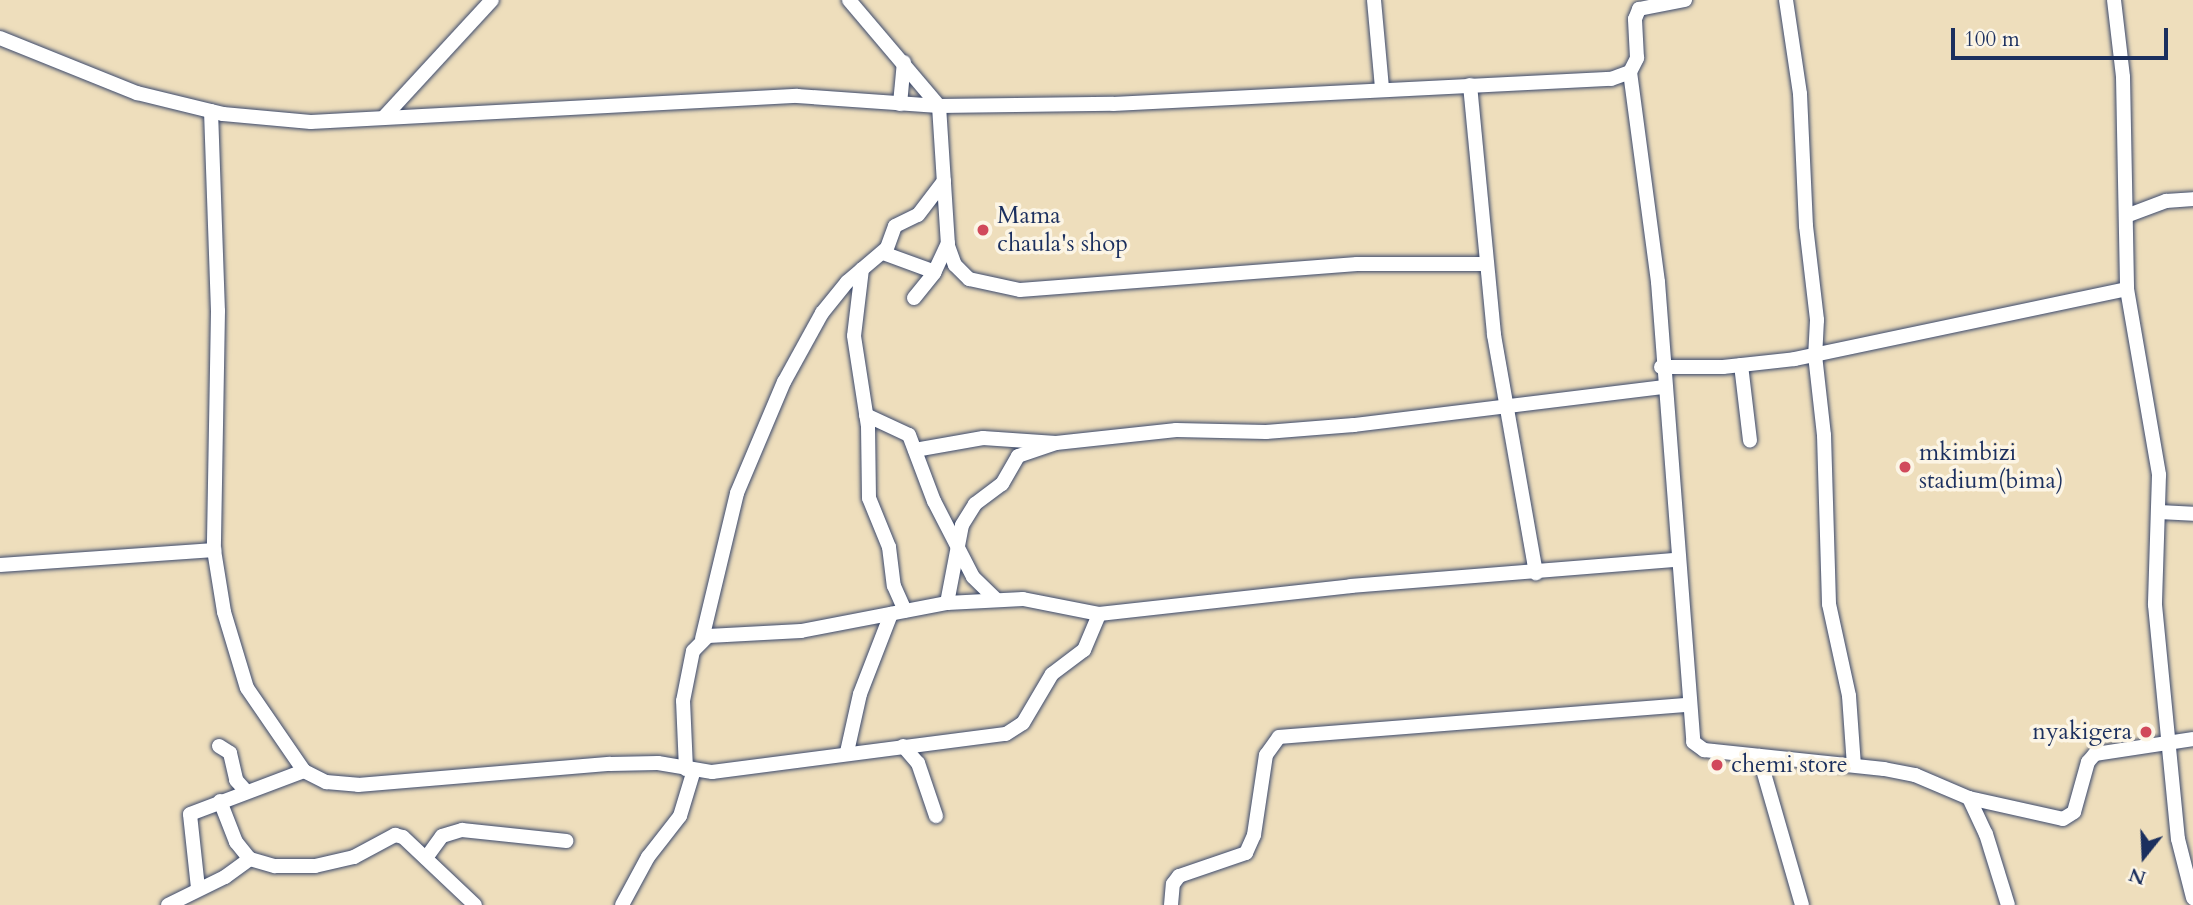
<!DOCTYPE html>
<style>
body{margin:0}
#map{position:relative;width:2193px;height:905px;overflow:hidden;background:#eedebc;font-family:Cardo,serif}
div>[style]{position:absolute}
.roads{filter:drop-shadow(0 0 2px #3b496c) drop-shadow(0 0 2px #3b496c)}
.minor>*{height:14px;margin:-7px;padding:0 7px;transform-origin:7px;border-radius:7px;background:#fff}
.dots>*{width:19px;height:19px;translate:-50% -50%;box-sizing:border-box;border:4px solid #fcf5e5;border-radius:50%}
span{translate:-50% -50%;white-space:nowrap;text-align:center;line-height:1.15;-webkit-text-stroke:7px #fcf5e5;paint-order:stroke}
.poi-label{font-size:24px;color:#1b2f5e}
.left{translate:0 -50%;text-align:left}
.right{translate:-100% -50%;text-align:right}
.north{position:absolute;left:2109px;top:821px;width:70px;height:70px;-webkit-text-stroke:5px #fcf5e5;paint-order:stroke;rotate:198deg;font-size:19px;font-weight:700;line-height:28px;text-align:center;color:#1b2f5e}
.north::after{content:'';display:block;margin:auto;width:24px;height:32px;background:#1b2f5e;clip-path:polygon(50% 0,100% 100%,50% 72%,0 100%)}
.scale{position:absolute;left:1951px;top:28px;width:217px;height:32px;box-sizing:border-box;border:4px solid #1b2f5e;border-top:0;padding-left:9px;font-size:21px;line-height:24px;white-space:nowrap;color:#1b2f5e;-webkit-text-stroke:5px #fcf5e5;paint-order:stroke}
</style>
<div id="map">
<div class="roads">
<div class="minor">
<div style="left:849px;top:0;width:139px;rotate:49.7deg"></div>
<div style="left:939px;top:106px;width:140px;rotate:86.3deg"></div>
<div style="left:948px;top:246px;width:20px;rotate:70deg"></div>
<div style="left:955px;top:265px;width:20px;rotate:45deg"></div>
<div style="left:969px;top:279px;width:52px;rotate:12.2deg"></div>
<div style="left:1020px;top:290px;width:338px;rotate:-4.4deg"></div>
<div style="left:1357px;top:264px;width:127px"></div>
<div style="left:1374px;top:0;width:88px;rotate:84.8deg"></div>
<div style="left:1786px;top:0;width:95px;rotate:81.5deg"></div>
<div style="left:1800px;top:94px;width:132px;rotate:87.4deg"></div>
<div style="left:1806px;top:226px;width:95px;rotate:83.3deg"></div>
<div style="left:1817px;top:320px;width:35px;rotate:93deg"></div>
<div style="left:1815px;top:355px;width:81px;rotate:83.6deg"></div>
<div style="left:1824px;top:435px;width:169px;rotate:88.3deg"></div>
<div style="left:1829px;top:604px;width:94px;rotate:77.7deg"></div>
<div style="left:1849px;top:696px;width:69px;rotate:85.9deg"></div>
<div style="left:2114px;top:0;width:78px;rotate:83.3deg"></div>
<div style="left:2123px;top:77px;width:212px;rotate:88.9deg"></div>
<div style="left:2127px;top:289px;width:189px;rotate:80.2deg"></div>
<div style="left:2159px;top:475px;width:130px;rotate:91.8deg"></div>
<div style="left:2155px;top:605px;width:235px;rotate:84.4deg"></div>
<div style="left:2178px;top:839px;width:61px;rotate:75.7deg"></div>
<div style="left:0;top:38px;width:148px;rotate:21.9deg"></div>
<div style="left:137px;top:93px;width:89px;rotate:13.7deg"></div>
<div style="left:223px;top:114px;width:88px;rotate:5.2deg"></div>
<div style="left:311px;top:122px;width:487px;rotate:-3.1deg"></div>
<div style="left:797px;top:96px;width:142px;rotate:4deg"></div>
<div style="left:939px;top:106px;width:174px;rotate:-0.7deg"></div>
<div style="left:1113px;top:104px;width:499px;rotate:-2.9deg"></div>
<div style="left:1611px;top:79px;width:20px;rotate:-20deg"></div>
<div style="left:1630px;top:72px;width:16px;rotate:-63deg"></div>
<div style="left:1637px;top:58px;width:39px;rotate:-93deg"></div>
<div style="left:1635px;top:19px;width:11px;rotate:-68deg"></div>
<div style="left:1639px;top:9px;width:47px;rotate:-11.1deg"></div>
<div style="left:1630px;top:72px;width:212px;rotate:82.4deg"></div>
<div style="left:1658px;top:282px;width:461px;rotate:85.6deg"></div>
<div style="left:1693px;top:742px;width:14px;rotate:36deg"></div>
<div style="left:1704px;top:750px;width:181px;rotate:6deg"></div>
<div style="left:1884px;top:769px;width:32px;rotate:11deg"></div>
<div style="left:1915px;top:775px;width:59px;rotate:23.1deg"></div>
<div style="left:1969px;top:798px;width:96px;rotate:12.6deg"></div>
<div style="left:2063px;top:819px;width:13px;rotate:-32deg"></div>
<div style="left:2074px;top:812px;width:52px;rotate:-74.4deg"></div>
<div style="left:2088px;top:762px;width:11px;rotate:-49deg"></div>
<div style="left:2095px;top:754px;width:99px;rotate:-8.7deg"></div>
<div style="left:1470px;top:85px;width:251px;rotate:84.5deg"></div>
<div style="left:1494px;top:335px;width:242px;rotate:80deg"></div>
<div style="left:900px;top:104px;width:42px;rotate:-84.6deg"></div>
<div style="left:211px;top:111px;width:200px;rotate:88deg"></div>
<div style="left:218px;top:311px;width:239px;rotate:91deg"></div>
<div style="left:214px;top:550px;width:63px;rotate:80.8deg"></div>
<div style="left:224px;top:612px;width:79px;rotate:73.2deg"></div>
<div style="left:247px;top:688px;width:101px;rotate:55.5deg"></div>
<div style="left:304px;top:771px;width:25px;rotate:27deg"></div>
<div style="left:326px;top:782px;width:32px;rotate:5deg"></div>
<div style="left:358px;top:785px;width:253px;rotate:-4.8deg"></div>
<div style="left:610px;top:764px;width:48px;rotate:-1.2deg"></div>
<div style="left:658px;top:763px;width:55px;rotate:9.5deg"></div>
<div style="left:712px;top:772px;width:296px;rotate:-7.4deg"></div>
<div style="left:1006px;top:734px;width:20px;rotate:-33deg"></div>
<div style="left:1023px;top:723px;width:57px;rotate:-59.4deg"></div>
<div style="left:1052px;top:674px;width:40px;rotate:-37deg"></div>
<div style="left:1084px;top:650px;width:39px;rotate:-67deg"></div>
<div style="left:384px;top:117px;width:159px;rotate:-47.3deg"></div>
<div style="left:2126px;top:216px;width:43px;rotate:-20.6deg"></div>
<div style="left:2166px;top:201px;width:27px;rotate:-4deg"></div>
<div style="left:883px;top:253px;width:55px;rotate:20.1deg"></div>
<div style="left:862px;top:269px;width:67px;rotate:96.8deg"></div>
<div style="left:854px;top:336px;width:91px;rotate:81.2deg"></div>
<div style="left:868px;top:426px;width:72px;rotate:89.2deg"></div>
<div style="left:869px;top:498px;width:53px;rotate:67.8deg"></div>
<div style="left:889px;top:547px;width:39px;rotate:83deg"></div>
<div style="left:894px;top:586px;width:27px;rotate:66deg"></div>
<div style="left:914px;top:298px;width:32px;rotate:-51deg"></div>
<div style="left:934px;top:273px;width:33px;rotate:-65deg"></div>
<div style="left:1741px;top:365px;width:76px;rotate:83.2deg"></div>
<div style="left:1661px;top:367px;width:62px"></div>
<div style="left:1723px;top:367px;width:72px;rotate:-6.3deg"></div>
<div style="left:1795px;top:359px;width:339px;rotate:-11.9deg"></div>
<div style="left:866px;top:415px;width:47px;rotate:24.9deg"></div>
<div style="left:909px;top:435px;width:71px;rotate:69.3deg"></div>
<div style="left:934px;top:501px;width:85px;rotate:62.8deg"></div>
<div style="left:973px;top:577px;width:33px;rotate:44deg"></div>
<div style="left:915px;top:450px;width:69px;rotate:-10deg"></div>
<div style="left:983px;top:438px;width:73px;rotate:3.9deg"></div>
<div style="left:1056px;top:443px;width:121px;rotate:-6.2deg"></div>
<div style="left:1176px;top:430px;width:90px;rotate:1.3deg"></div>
<div style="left:1266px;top:432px;width:88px;rotate:-4.5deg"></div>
<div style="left:1354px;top:425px;width:312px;rotate:-7deg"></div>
<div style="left:2159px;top:512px;width:34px;rotate:3deg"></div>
<div style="left:0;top:565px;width:215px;rotate:-4deg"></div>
<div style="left:947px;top:603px;width:79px;rotate:-79.1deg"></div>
<div style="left:962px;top:525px;width:25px;rotate:-58deg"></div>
<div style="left:975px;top:504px;width:34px;rotate:-37deg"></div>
<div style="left:1002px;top:484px;width:32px;rotate:-60deg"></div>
<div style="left:1018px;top:456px;width:39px;rotate:-19deg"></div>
<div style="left:702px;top:639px;width:150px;rotate:-76.5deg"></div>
<div style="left:737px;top:493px;width:121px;rotate:-67.1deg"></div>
<div style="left:784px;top:382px;width:79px;rotate:-61.2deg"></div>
<div style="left:822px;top:313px;width:40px;rotate:-51deg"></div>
<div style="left:847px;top:282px;width:52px;rotate:-40.4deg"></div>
<div style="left:887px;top:248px;width:23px;rotate:-70deg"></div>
<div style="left:895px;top:226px;width:25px;rotate:-26deg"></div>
<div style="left:918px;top:215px;width:43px;rotate:-52.6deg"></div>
<div style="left:219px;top:746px;width:13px;rotate:32deg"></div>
<div style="left:230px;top:753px;width:28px;rotate:77deg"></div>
<div style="left:236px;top:780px;width:13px;rotate:48deg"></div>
<div style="left:903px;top:746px;width:23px;rotate:49deg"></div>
<div style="left:918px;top:763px;width:56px;rotate:71.2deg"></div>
<div style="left:847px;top:752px;width:59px;rotate:-77.4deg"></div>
<div style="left:860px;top:694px;width:86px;rotate:-68.8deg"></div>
<div style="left:1759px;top:756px;width:155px;rotate:73.9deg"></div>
<div style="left:686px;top:769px;width:68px;rotate:-92.5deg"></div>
<div style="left:683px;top:701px;width:51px;rotate:-78.7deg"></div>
<div style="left:693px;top:651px;width:21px;rotate:-45deg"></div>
<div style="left:708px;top:636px;width:93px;rotate:-3.1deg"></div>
<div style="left:801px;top:631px;width:149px;rotate:-10.9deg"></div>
<div style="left:947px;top:603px;width:76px;rotate:-3deg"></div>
<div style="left:1023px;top:599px;width:77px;rotate:11.2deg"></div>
<div style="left:1099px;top:614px;width:254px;rotate:-6.3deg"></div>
<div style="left:1351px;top:586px;width:326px;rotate:-4.6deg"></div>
<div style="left:1969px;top:798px;width:40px;rotate:65deg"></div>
<div style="left:1986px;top:834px;width:74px;rotate:72.8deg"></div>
<div style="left:220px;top:801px;width:44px;rotate:68.7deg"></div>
<div style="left:236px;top:842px;width:22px;rotate:51deg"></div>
<div style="left:250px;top:859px;width:26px;rotate:16deg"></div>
<div style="left:275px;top:866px;width:40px"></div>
<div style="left:315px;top:866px;width:40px;rotate:-13deg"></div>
<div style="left:354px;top:857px;width:47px;rotate:-28.2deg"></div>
<div style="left:395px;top:835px;width:8px;rotate:14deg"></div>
<div style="left:403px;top:837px;width:99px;rotate:43.4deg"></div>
<div style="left:426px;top:858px;width:27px;rotate:-54deg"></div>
<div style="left:442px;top:836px;width:21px;rotate:-17deg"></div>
<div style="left:462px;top:830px;width:105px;rotate:6deg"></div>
<div style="left:198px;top:888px;width:74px;rotate:-96.2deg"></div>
<div style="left:190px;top:814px;width:122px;rotate:-20.7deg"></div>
<div style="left:168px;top:905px;width:64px;rotate:-26.2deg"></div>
<div style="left:225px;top:877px;width:31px;rotate:-36deg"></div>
<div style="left:622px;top:905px;width:55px;rotate:-61.6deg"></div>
<div style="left:648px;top:857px;width:52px;rotate:-52deg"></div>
<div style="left:680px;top:816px;width:48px;rotate:-73.1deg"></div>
<div style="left:1171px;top:905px;width:21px;rotate:-85deg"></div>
<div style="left:1173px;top:884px;width:10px;rotate:-53deg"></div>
<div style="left:1179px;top:876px;width:71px;rotate:-18.9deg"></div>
<div style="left:1246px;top:853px;width:20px;rotate:-66deg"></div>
<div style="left:1254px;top:835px;width:81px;rotate:-81.5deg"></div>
<div style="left:1266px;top:755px;width:22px;rotate:-54deg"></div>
<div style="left:1279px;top:737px;width:410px;rotate:-4.5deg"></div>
</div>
</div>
<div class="dots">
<div style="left:983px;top:230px;background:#d1495b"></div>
<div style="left:1905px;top:467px;background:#d1495b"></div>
<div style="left:2146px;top:732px;background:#d1495b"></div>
<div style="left:1717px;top:765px;background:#d1495b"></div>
</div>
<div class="poi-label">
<span class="left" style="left:997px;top:230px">Mama<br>chaula's shop</span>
<span class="left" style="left:1919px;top:467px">mkimbizi<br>stadium(bima)</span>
<span class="right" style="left:2132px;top:732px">nyakigera</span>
<span class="left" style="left:1731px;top:765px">chemi store</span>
</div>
<div class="north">N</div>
<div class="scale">100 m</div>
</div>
